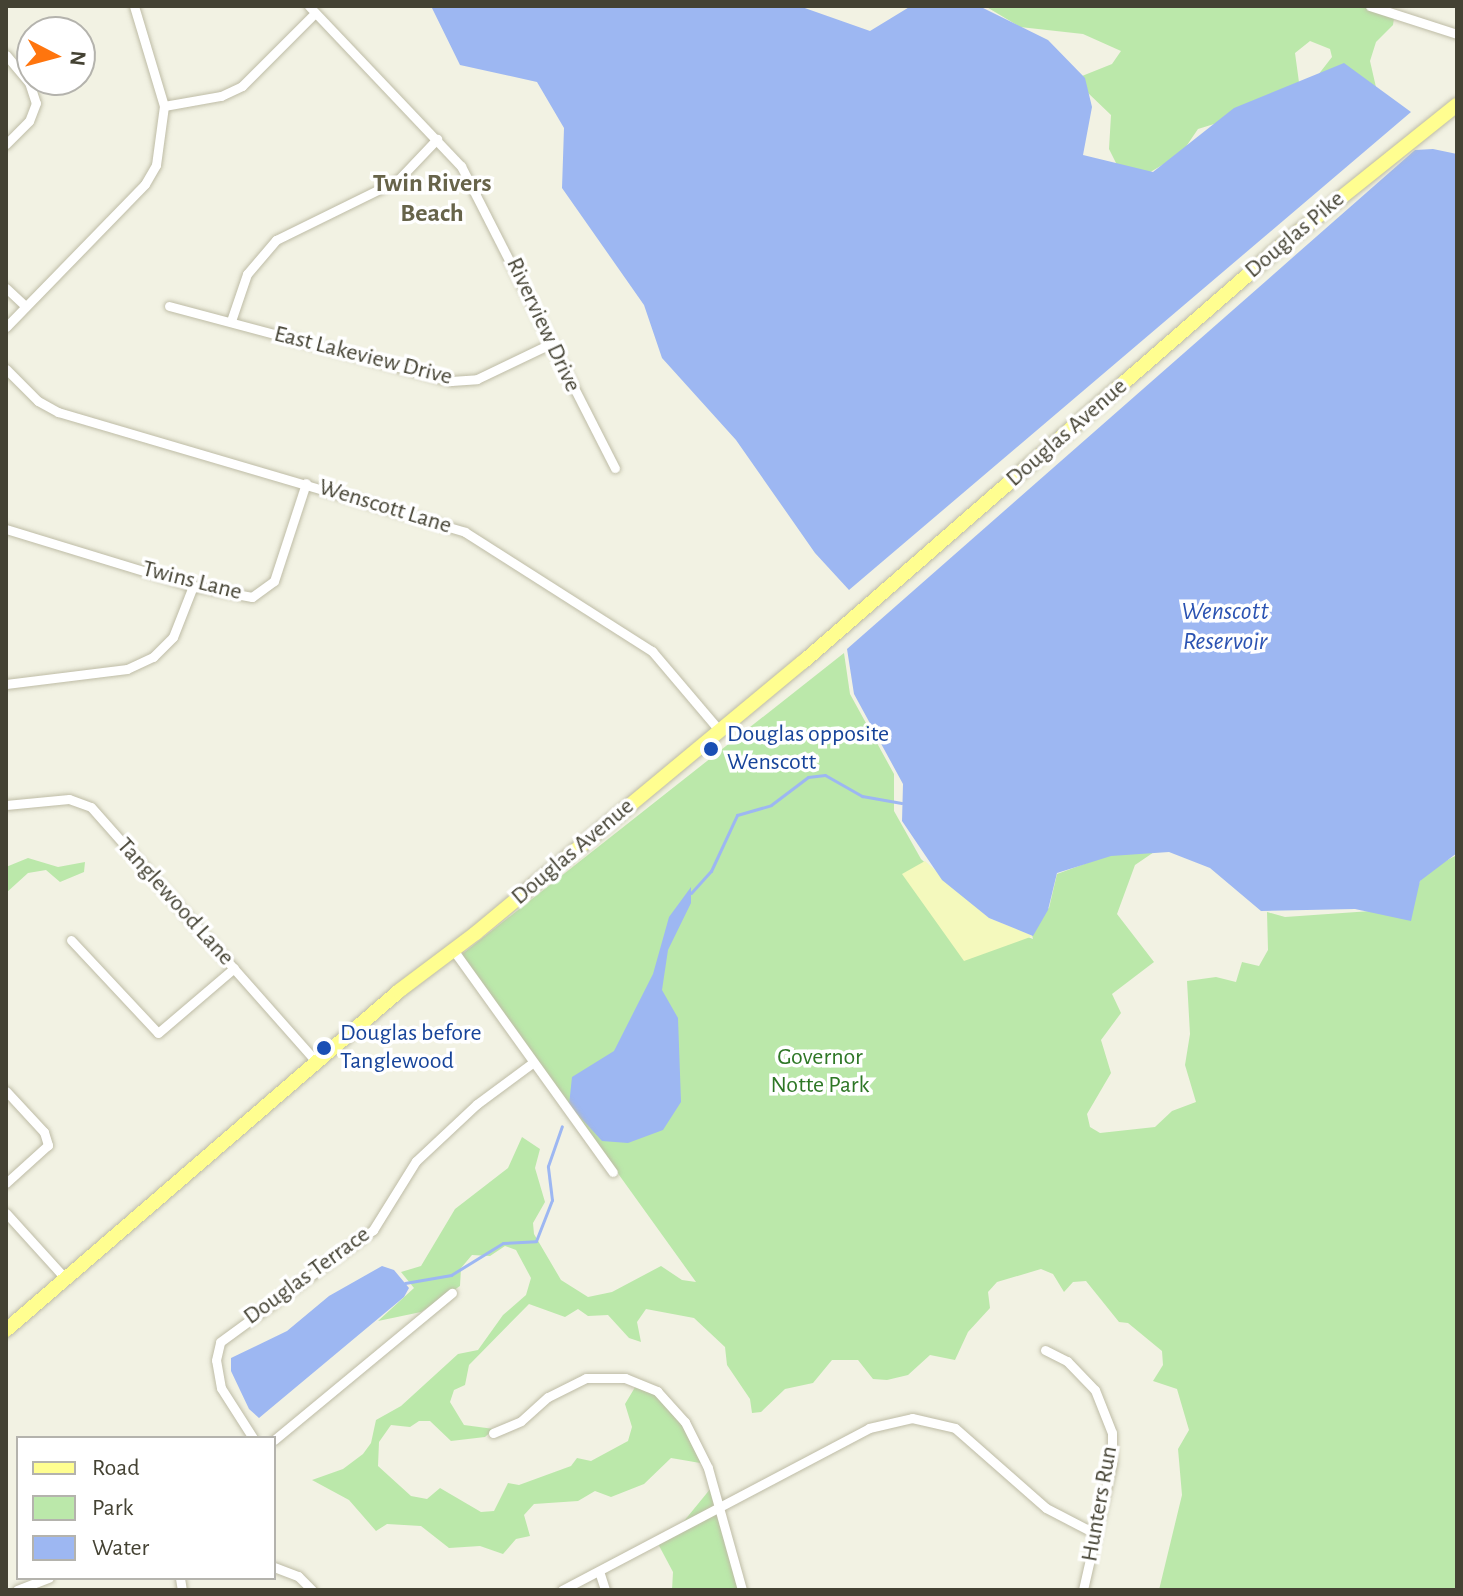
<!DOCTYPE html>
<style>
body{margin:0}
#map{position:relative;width:1463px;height:1596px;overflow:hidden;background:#f2f2e3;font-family:"Alegreya Sans",sans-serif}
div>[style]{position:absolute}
.green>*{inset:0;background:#bbe8aa}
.sand>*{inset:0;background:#f4f9bd}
.water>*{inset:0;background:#9db7f2}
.stream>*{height:3px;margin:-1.5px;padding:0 1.5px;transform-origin:1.5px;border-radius:1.5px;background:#9db7f2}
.roads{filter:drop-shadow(0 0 2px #bebca6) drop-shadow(0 0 2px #bebca6)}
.minor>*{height:9px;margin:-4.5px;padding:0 4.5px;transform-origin:4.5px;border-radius:4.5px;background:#fff}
.primary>*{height:14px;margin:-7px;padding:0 7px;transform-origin:7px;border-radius:7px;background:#fffe90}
.dots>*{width:22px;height:22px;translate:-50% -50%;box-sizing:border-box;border:4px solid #fff;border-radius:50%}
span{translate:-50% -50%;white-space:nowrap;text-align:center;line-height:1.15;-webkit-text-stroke:7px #fff;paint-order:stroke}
.street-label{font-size:24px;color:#444233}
.transit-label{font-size:24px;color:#164399}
.left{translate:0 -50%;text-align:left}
.park-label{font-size:24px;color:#2e7726}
.neighbourhood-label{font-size:26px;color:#67644a;font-weight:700}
.water-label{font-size:26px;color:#2b53b2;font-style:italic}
.frame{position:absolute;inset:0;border:8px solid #444233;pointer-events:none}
.legend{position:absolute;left:16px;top:1436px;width:260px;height:144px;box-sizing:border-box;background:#fff;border:2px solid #b4b3ad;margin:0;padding:10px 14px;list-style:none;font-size:24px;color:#444233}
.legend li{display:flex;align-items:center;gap:16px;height:40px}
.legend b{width:40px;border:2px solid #b4b3ad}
.north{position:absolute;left:16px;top:16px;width:80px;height:80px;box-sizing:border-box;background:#fff;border:2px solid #b4b3ad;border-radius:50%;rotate:96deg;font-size:22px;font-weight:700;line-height:32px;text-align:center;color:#444233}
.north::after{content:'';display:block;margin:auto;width:28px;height:36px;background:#ff750e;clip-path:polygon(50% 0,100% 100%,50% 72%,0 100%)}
</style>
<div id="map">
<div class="green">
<div style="clip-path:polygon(985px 6px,1379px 6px,1395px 11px,1393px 25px,1376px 42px,1370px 61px,1378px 96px,1318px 75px,1332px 57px,1330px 49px,1310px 41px,1295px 53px,1301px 97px,1198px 129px,1181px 154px,1147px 174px,1117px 165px,1109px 149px,1111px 115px,1087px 92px,1082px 76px,1112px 64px,1121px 51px,1083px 34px,1020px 27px)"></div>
<div style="clip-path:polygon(844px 653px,850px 694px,894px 774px,894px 811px,921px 859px,988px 922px,1033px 939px,1028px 920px,1049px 908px,1057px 874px,1128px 848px,1157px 850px,1135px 865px,1117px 914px,1154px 962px,1112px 994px,1121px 1013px,1101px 1040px,1111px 1073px,1087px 1114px,1090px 1127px,1100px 1133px,1155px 1127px,1172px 1111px,1196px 1102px,1185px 1065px,1190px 1034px,1187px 981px,1216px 977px,1236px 982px,1242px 962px,1259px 966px,1268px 950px,1267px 912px,1285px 917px,1400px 909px,1415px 893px,1424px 872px,1457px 855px,1457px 1590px,1159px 1590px,1182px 1495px,1178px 1449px,1189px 1430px,1177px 1389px,1153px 1381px,1163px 1365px,1162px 1351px,1128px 1323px,1119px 1322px,1086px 1281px,1073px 1282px,1064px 1292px,1053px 1274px,1041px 1269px,997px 1282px,988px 1292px,990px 1308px,968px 1332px,955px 1360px,930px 1355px,908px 1375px,887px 1380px,873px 1379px,858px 1360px,832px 1360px,813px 1383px,785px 1389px,761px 1412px,752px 1413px,750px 1399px,727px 1365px,725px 1347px,694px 1318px,646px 1309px,637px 1322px,641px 1342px,629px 1338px,608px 1315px,588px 1316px,578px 1309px,565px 1317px,529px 1304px,469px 1365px,465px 1385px,454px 1390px,450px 1402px,464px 1425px,494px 1429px,485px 1437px,451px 1441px,430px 1421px,419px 1421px,410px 1427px,391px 1425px,379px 1442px,378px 1466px,411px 1496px,427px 1499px,440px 1488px,481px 1512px,494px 1511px,508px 1483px,519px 1485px,571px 1466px,577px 1458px,591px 1461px,628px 1441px,632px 1427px,625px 1404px,637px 1384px,671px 1405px,701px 1448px,706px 1461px,717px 1511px,742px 1590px,672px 1590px,673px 1572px,656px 1540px,680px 1526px,711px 1488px,706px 1464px,671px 1458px,644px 1484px,611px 1497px,595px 1491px,578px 1501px,534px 1504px,524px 1515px,530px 1536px,516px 1539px,503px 1554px,480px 1546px,449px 1548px,421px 1526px,387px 1524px,376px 1531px,349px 1500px,312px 1480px,343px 1469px,363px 1454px,371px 1443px,376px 1420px,401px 1406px,458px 1354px,478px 1350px,503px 1315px,526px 1295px,531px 1278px,516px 1250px,505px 1246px,490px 1256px,472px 1255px,461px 1268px,460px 1286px,421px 1312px,378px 1321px,414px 1288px,401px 1272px,421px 1266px,455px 1209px,508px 1168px,522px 1137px,540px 1149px,535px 1168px,545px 1202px,533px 1223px,534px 1234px,561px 1280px,588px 1297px,612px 1292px,661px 1266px,682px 1280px,696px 1282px,461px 955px)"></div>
<div style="clip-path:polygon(28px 858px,58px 867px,85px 862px,84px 872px,60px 882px,46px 870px,28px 873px,6px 893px,6px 867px)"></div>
</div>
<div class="sand">
<div style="clip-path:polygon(925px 861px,989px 918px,1033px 936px,964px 961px,902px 874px)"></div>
</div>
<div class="water">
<div style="clip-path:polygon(431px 6px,799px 6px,870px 31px,911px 6px,979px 6px,1048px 40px,1085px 78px,1092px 107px,1083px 155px,1153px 172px,1234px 108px,1344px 63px,1411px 112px,849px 590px,815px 553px,736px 440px,662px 358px,644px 305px,562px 188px,564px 128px,537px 82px,460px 65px)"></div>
<div style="clip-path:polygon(1433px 149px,1457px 154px,1457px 853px,1420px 881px,1411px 921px,1355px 909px,1261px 911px,1210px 868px,1169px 852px,1111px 856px,1057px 873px,1048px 910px,1033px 936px,989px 918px,942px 880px,902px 821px,903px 784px,854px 694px,847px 649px,1415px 150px)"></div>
<div style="clip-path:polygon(691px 887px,691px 903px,668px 950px,662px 990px,678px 1018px,681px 1102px,663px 1130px,628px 1143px,602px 1141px,569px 1105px,572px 1077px,614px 1051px,653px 974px,669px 917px)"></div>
<div style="clip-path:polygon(382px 1266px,394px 1270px,409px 1288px,404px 1297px,259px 1418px,249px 1409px,231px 1371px,231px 1358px,287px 1331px,329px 1296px)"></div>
</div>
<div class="stream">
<div style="left:691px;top:893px;width:30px;rotate:-48deg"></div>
<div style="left:711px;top:871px;width:62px;rotate:-65.1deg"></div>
<div style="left:737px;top:815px;width:35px;rotate:-16deg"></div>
<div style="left:771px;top:805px;width:46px;rotate:-37.1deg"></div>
<div style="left:808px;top:777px;width:17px;rotate:-7deg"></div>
<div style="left:825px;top:775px;width:43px;rotate:29.6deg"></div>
<div style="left:862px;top:796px;width:40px;rotate:10deg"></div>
<div style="left:405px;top:1283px;width:47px;rotate:-9.9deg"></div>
<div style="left:451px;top:1275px;width:61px;rotate:-31.6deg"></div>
<div style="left:503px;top:1243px;width:33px;rotate:-3deg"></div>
<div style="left:536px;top:1241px;width:44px;rotate:-68.7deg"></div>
<div style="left:552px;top:1200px;width:34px;rotate:-97deg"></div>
<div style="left:548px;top:1166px;width:42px;rotate:-70.7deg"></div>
</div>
<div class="roads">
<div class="minor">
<div style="left:309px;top:6px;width:221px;rotate:46.5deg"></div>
<div style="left:461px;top:166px;width:339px;rotate:63deg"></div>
<div style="left:1370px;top:6px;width:91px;rotate:17.8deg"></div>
<div style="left:6px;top:55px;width:35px;rotate:50deg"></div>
<div style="left:29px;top:82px;width:22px;rotate:72deg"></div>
<div style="left:36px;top:103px;width:19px;rotate:111deg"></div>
<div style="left:29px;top:121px;width:33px;rotate:135deg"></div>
<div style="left:164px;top:106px;width:58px;rotate:-10deg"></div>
<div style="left:221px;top:96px;width:23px;rotate:-25deg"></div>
<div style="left:242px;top:86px;width:102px;rotate:-45deg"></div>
<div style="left:6px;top:288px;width:26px;rotate:43deg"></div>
<div style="left:169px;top:306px;width:292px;rotate:14.9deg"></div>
<div style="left:451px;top:381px;width:26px;rotate:-4deg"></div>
<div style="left:477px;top:379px;width:83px;rotate:-25.6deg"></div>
<div style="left:231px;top:321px;width:50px;rotate:-71.2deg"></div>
<div style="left:247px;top:274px;width:45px;rotate:-49.5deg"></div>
<div style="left:276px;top:240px;width:136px;rotate:-26.2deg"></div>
<div style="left:398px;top:180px;width:57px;rotate:-46.4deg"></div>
<div style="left:6px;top:327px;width:199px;rotate:-45.8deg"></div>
<div style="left:145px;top:184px;width:22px;rotate:-60deg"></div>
<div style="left:156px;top:165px;width:60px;rotate:-82.3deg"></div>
<div style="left:164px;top:106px;width:104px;rotate:-106.7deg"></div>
<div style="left:6px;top:369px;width:45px;rotate:45deg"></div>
<div style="left:38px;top:401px;width:23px;rotate:29deg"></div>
<div style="left:58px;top:412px;width:424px;rotate:16.4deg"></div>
<div style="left:465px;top:532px;width:222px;rotate:32.5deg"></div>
<div style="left:652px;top:651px;width:104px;rotate:49.7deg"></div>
<div style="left:6px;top:529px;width:195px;rotate:17deg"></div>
<div style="left:193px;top:586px;width:60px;rotate:10.6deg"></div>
<div style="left:252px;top:597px;width:27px;rotate:-36deg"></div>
<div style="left:274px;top:581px;width:103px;rotate:-71.9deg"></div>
<div style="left:6px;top:684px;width:122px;rotate:-7.1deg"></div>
<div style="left:127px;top:669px;width:29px;rotate:-25deg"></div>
<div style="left:153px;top:657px;width:28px;rotate:-45deg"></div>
<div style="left:173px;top:637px;width:55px;rotate:-68.6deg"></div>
<div style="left:6px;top:805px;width:63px;rotate:-5.4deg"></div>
<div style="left:69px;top:799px;width:23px;rotate:20deg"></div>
<div style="left:91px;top:807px;width:341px;rotate:48.5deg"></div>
<div style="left:71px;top:940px;width:127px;rotate:46.9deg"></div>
<div style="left:158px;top:1033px;width:100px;rotate:-40.5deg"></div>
<div style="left:454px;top:951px;width:272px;rotate:54.3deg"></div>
<div style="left:6px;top:1091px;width:56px;rotate:47.2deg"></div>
<div style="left:44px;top:1132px;width:14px;rotate:73deg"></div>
<div style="left:48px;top:1145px;width:57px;rotate:137.9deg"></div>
<div style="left:6px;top:1213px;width:88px;rotate:47.8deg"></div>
<div style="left:1045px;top:1350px;width:25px;rotate:27deg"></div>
<div style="left:1067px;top:1361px;width:40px;rotate:46deg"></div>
<div style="left:1095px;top:1390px;width:46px;rotate:68.4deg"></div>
<div style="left:1112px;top:1433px;width:30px;rotate:90deg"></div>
<div style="left:1112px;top:1463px;width:130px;rotate:102.9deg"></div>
<div style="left:493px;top:1433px;width:30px;rotate:-23deg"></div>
<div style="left:521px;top:1421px;width:36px;rotate:-42deg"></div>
<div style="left:548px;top:1397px;width:42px;rotate:-26.6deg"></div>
<div style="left:586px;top:1378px;width:39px"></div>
<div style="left:625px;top:1378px;width:35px;rotate:22deg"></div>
<div style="left:657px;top:1391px;width:42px;rotate:47.9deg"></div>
<div style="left:685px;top:1422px;width:51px;rotate:63.4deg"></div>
<div style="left:708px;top:1468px;width:127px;rotate:74.4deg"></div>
<div style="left:253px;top:1438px;width:59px;rotate:-122.6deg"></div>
<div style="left:221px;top:1388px;width:28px;rotate:-100deg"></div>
<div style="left:216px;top:1360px;width:18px;rotate:-77deg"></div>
<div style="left:220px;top:1342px;width:190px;rotate:-36.2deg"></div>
<div style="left:373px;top:1230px;width:81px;rotate:-58.1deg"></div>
<div style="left:416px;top:1161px;width:83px;rotate:-43.1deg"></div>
<div style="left:477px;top:1104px;width:67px;rotate:-36.5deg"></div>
<div style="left:274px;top:1440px;width:231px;rotate:-39.6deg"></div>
<div style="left:274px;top:1567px;width:26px;rotate:21deg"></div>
<div style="left:298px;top:1576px;width:20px;rotate:45deg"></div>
<div style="left:599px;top:1571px;width:20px;rotate:72deg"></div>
<div style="left:180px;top:1578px;width:12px;rotate:81deg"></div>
<div style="left:17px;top:1590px;width:34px;rotate:-21deg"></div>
<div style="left:562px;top:1590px;width:347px;rotate:-27.8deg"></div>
<div style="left:869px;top:1428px;width:44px;rotate:-13.1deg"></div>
<div style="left:912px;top:1418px;width:44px;rotate:13.1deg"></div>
<div style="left:955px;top:1428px;width:121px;rotate:41.3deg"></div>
<div style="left:1046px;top:1508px;width:56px;rotate:27.5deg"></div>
</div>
<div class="primary">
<div style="left:6px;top:1330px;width:519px;rotate:-40.78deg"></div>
<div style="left:399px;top:991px;width:96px;rotate:-37deg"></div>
<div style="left:476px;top:933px;width:425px;rotate:-39.7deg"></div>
<div style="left:803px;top:662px;width:635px;rotate:-41.04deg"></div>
<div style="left:1282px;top:245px;width:224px;rotate:-38.7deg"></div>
</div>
</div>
<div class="dots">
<div style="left:711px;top:749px;background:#1a4fb4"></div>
<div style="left:324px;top:1048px;background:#1a4fb4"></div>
</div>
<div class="street-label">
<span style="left:1295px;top:235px;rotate:-40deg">Douglas Pike</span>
<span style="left:543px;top:325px;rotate:65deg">Riverview Drive</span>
<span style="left:363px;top:356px;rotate:14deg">East Lakeview Drive</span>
<span style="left:1067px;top:433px;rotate:-41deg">Douglas Avenue</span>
<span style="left:385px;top:507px;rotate:17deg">Wenscott Lane</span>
<span style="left:192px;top:581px;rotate:14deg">Twins Lane</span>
<span style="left:573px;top:852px;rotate:-40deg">Douglas Avenue</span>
<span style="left:175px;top:902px;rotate:48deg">Tanglewood Lane</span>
<span style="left:307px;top:1276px;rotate:-36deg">Douglas Terrace</span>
<span style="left:1100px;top:1504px;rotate:-80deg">Hunters Run</span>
</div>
<div class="transit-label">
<span class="left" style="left:727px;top:749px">Douglas opposite<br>Wenscott</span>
<span class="left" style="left:340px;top:1048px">Douglas before<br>Tanglewood</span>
</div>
<div class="park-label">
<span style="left:820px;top:1072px">Governor<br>Notte Park</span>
</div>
<div class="neighbourhood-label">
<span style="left:432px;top:199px">Twin Rivers<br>Beach</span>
</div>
<div class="water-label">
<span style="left:1225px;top:627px">Wenscott<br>Reservoir</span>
</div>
<div class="frame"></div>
<ul class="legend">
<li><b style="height:10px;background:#fffe90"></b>Road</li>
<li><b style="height:22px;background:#bbe8aa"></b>Park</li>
<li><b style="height:22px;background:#9db7f2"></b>Water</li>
</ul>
<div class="north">N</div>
</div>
